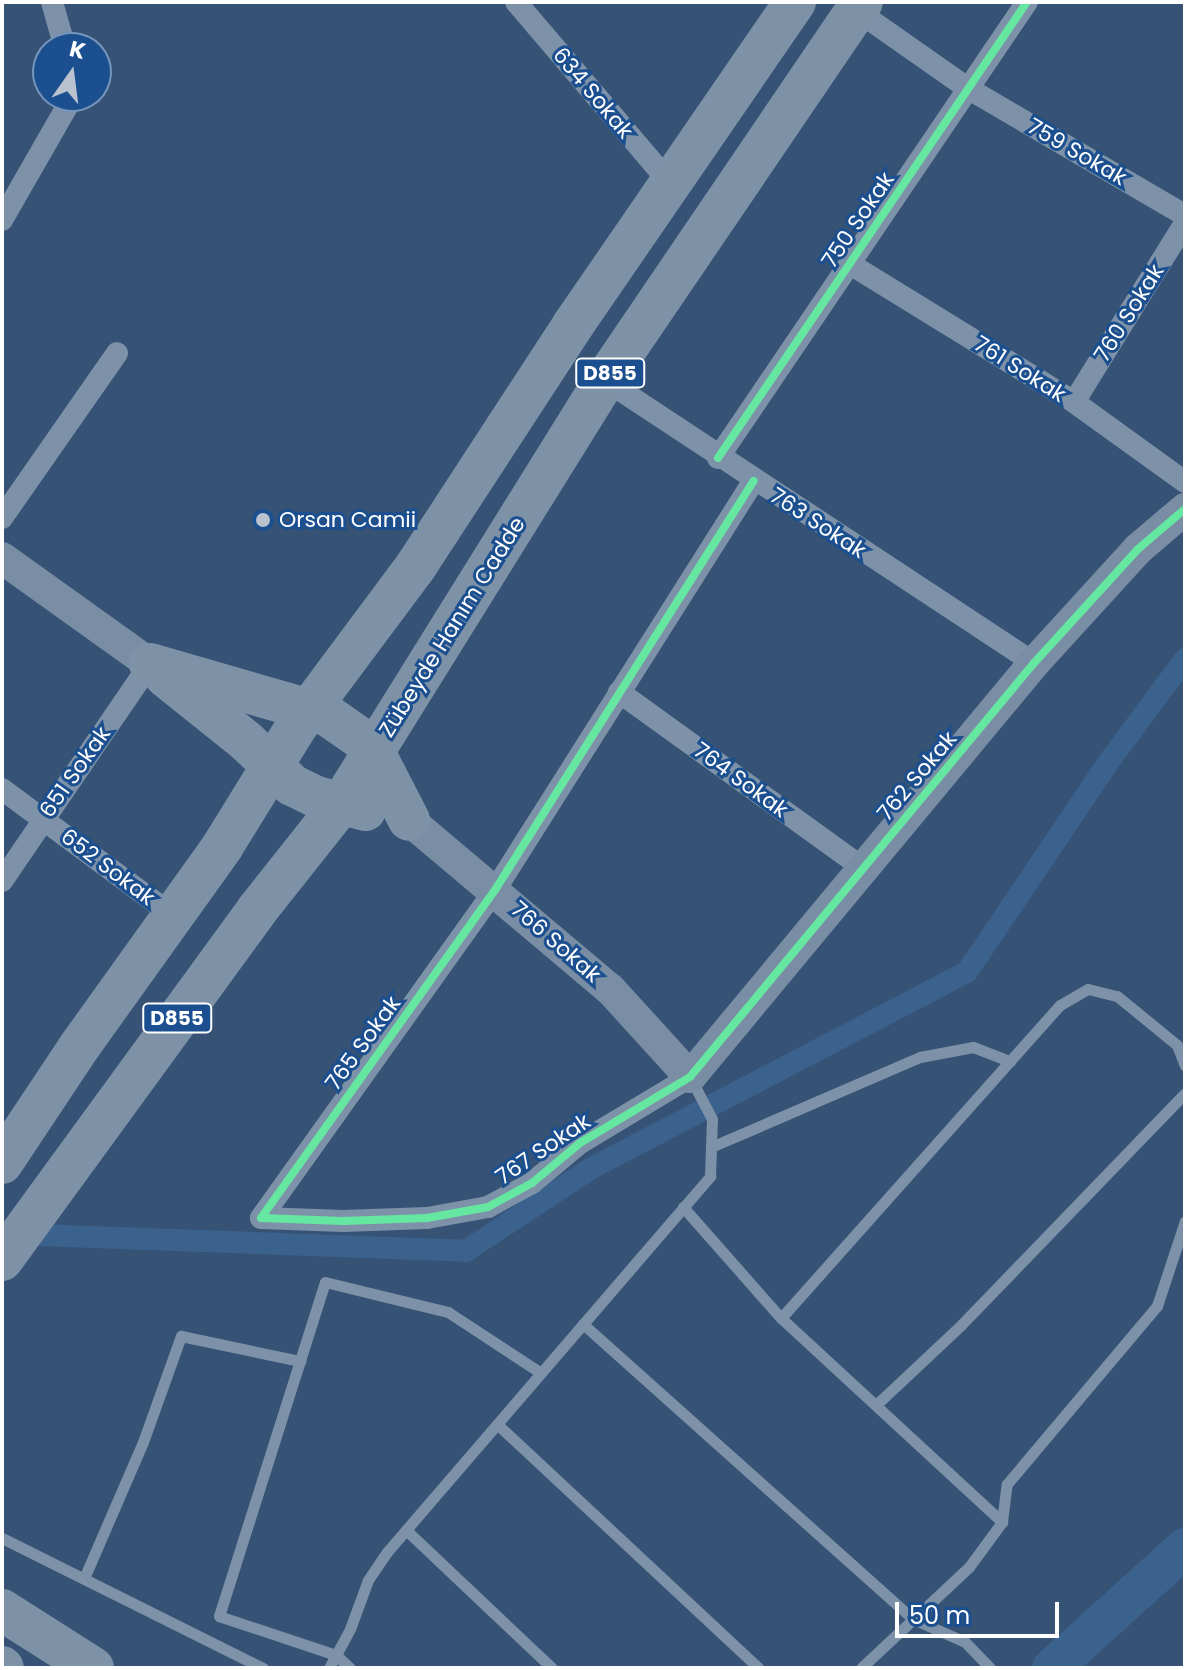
<!DOCTYPE html>
<meta charset="utf-8">
<style>
body{margin:0}
#map{position:relative;width:1187px;height:1670px;overflow:hidden;background:#365274;font-family:Poppins,sans-serif}
div>[style]{position:absolute}
.canal>*{height:22px;margin:-11px;padding:0 11px;transform-origin:11px;border-radius:11px;background:#3b618d}
.river>*{height:40px;margin:-20px;padding:0 20px;transform-origin:20px;border-radius:20px;background:#3b618d}
.lane>*{height:11px;margin:-5.5px;padding:0 5.5px;transform-origin:5.5px;border-radius:5.5px;background:#7d92a8}
.street>*{height:22px;margin:-11px;padding:0 11px;transform-origin:11px;border-radius:11px;background:#7d92a8}
.secondary>*{height:32px;margin:-16px;padding:0 16px;transform-origin:16px;border-radius:16px;background:#798da4}
.highway>*{height:42px;margin:-21px;padding:0 21px;transform-origin:21px;border-radius:21px;background:#7e92a7}
.cycleway>*{height:8px;margin:-4px;padding:0 4px;transform-origin:4px;border-radius:4px;background:#66e7a1}
.dots>*{width:22px;height:22px;translate:-50% -50%;box-sizing:border-box;border:4px solid #1b4f8f;border-radius:50%}
span{translate:-50% -50%;white-space:nowrap;text-align:center;line-height:1.15;-webkit-text-stroke:6px #1b4f8f;paint-order:stroke}
.shield-label span{padding:2px 6px;background:#1b4f8f;border:2px solid;border-radius:6px;-webkit-text-stroke-width:0}
.shield-label{font-size:20px;color:#fff;font-weight:700}
.street-label{font-size:22px;color:#fff}
.poi-label{font-size:22px;color:#fff}
.left{translate:0 -50%;text-align:left}
.frame{position:absolute;inset:0;border:4px solid #fff;pointer-events:none}
.north{position:absolute;left:32px;top:32px;width:80px;height:80px;box-sizing:border-box;background:#1b4f8f;border:2px solid #7695bc;border-radius:50%;rotate:14deg;font-size:22px;font-weight:700;line-height:32px;text-align:center;color:#fff}
.north::after{content:'';display:block;margin:auto;width:28px;height:36px;background:#b9c2ce;clip-path:polygon(50% 0,100% 100%,50% 72%,0 100%)}
.scale{position:absolute;left:895px;top:1602px;width:164px;height:36px;box-sizing:border-box;border:4px solid #fff;border-top:0;padding-left:10px;font-size:24px;line-height:28px;white-space:nowrap;color:#fff;-webkit-text-stroke:6px #1b4f8f;paint-order:stroke}
</style>
<div id="map">
<div class="canal">
<div style="left:38px;top:1235px;width:428px;rotate:2.1deg"></div>
<div style="left:466px;top:1251px;width:149px;rotate:-33.5deg"></div>
<div style="left:590px;top:1169px;width:425px;rotate:-27.6deg"></div>
<div style="left:967px;top:972px;width:256px;rotate:-56deg"></div>
<div style="left:1110px;top:760px;width:126px;rotate:-53.4deg"></div>
</div>
<div class="river">
<div style="left:1052px;top:1668px;width:179px;rotate:-42.1deg"></div>
</div>
<div class="lane">
<div style="left:711px;top:1147px;width:228px;rotate:-23.3deg"></div>
<div style="left:920px;top:1057px;width:54px;rotate:-10.7deg"></div>
<div style="left:973px;top:1047px;width:40px;rotate:21deg"></div>
<div style="left:683px;top:1207px;width:148px;rotate:48.6deg"></div>
<div style="left:781px;top:1318px;width:419px;rotate:-48.3deg"></div>
<div style="left:1060px;top:1005px;width:32px;rotate:-30deg"></div>
<div style="left:1088px;top:989px;width:30px;rotate:14deg"></div>
<div style="left:1117px;top:996px;width:77px;rotate:39.2deg"></div>
<div style="left:1177px;top:1045px;width:22px;rotate:69deg"></div>
<div style="left:781px;top:1318px;width:301px;rotate:42.7deg"></div>
<div style="left:583px;top:1324px;width:443px;rotate:41.8deg"></div>
<div style="left:913px;top:1619px;width:57px;rotate:23.9deg"></div>
<div style="left:965px;top:1642px;width:36px;rotate:46deg"></div>
<div style="left:877px;top:1404px;width:115px;rotate:-43.2deg"></div>
<div style="left:961px;top:1325px;width:322px;rotate:-46deg"></div>
<div style="left:497px;top:1424px;width:358px;rotate:43deg"></div>
<div style="left:406px;top:1530px;width:201px;rotate:43.4deg"></div>
<div style="left:2px;top:1538px;width:292px;rotate:26.5deg"></div>
<div style="left:85px;top:1576px;width:146px;rotate:-66.6deg"></div>
<div style="left:143px;top:1442px;width:113px;rotate:-70.3deg"></div>
<div style="left:181px;top:1336px;width:122px;rotate:11.9deg"></div>
<div style="left:329px;top:1668px;width:44px;rotate:-61.7deg"></div>
<div style="left:350px;top:1629px;width:52px;rotate:-69.8deg"></div>
<div style="left:368px;top:1580px;width:34px;rotate:-56deg"></div>
<div style="left:387px;top:1552px;width:496px;rotate:-49.3deg"></div>
<div style="left:710px;top:1176px;width:57px;rotate:-88deg"></div>
<div style="left:712px;top:1119px;width:45px;rotate:-117.7deg"></div>
<div style="left:350px;top:1668px;width:19px;rotate:-137deg"></div>
<div style="left:336px;top:1655px;width:123px;rotate:-161.6deg"></div>
<div style="left:219px;top:1616px;width:350px;rotate:-72.4deg"></div>
<div style="left:325px;top:1282px;width:127px;rotate:13.7deg"></div>
<div style="left:448px;top:1312px;width:111px;rotate:33.3deg"></div>
<div style="left:861px;top:1668px;width:148px;rotate:-43.1deg"></div>
<div style="left:969px;top:1567px;width:56px;rotate:-53.7deg"></div>
<div style="left:1002px;top:1522px;width:38px;rotate:-83deg"></div>
<div style="left:1007px;top:1484px;width:233px;rotate:-49.9deg"></div>
<div style="left:1157px;top:1306px;width:89px;rotate:-71.8deg"></div>
</div>
<div class="street">
<div style="left:52px;top:2px;width:48px;rotate:74.2deg"></div>
<div style="left:516px;top:2px;width:238px;rotate:49.6deg"></div>
<div style="left:856px;top:10px;width:138px;rotate:35deg"></div>
<div style="left:969px;top:89px;width:250px;rotate:30.3deg"></div>
<div style="left:2px;top:220px;width:143px;rotate:-60.2deg"></div>
<div style="left:850px;top:264px;width:263px;rotate:31.6deg"></div>
<div style="left:1074px;top:402px;width:137px;rotate:35.8deg"></div>
<div style="left:605px;top:380px;width:514px;rotate:33.41deg"></div>
<div style="left:1074px;top:402px;width:211px;rotate:-58.2deg"></div>
<div style="left:718px;top:458px;width:551px;rotate:-55.88deg"></div>
<div style="left:2px;top:518px;width:201px;rotate:-55.1deg"></div>
<div style="left:619px;top:692px;width:301px;rotate:35.8deg"></div>
<div style="left:2px;top:789px;width:215px;rotate:36.5deg"></div>
<div style="left:2px;top:881px;width:263px;rotate:-55.7deg"></div>
<div style="left:261px;top:1218px;width:403px;rotate:-54.5deg"></div>
<div style="left:495px;top:890px;width:484px;rotate:-57.7deg"></div>
<div style="left:261px;top:1218px;width:82px;rotate:2.1deg"></div>
<div style="left:343px;top:1221px;width:84px;rotate:-2deg"></div>
<div style="left:427px;top:1218px;width:62px;rotate:-10.2deg"></div>
<div style="left:488px;top:1207px;width:50px;rotate:-28.6deg"></div>
<div style="left:532px;top:1183px;width:62px;rotate:-39.8deg"></div>
<div style="left:580px;top:1143px;width:128px;rotate:-31deg"></div>
</div>
<div class="secondary">
<div style="left:2px;top:558px;width:182px;rotate:35.6deg"></div>
<div style="left:409px;top:820px;width:263px;rotate:40.1deg"></div>
<div style="left:610px;top:989px;width:119px;rotate:47.7deg"></div>
<div style="left:690px;top:1077px;width:538px;rotate:-50.28deg"></div>
<div style="left:1034px;top:663px;width:154px;rotate:-47.6deg"></div>
<div style="left:1138px;top:549px;width:62px;rotate:-40.4deg"></div>
</div>
<div class="highway">
<div style="left:150px;top:664px;width:184px;rotate:16.1deg"></div>
<div style="left:327px;top:715px;width:40px;rotate:34.9deg"></div>
<div style="left:360px;top:738px;width:22px;rotate:47deg"></div>
<div style="left:375px;top:754px;width:74px;rotate:62.7deg"></div>
<div style="left:165px;top:676px;width:104px;rotate:38.7deg"></div>
<div style="left:246px;top:741px;width:64px;rotate:43.7deg"></div>
<div style="left:292px;top:785px;width:28px;rotate:26deg"></div>
<div style="left:317px;top:797px;width:50px;rotate:15.2deg"></div>
<div style="left:2px;top:1163px;width:139px;rotate:-56.4deg"></div>
<div style="left:79px;top:1047px;width:246px;rotate:-54.4deg"></div>
<div style="left:222px;top:847px;width:141px;rotate:-58.3deg"></div>
<div style="left:296px;top:727px;width:201px;rotate:-53.3deg"></div>
<div style="left:416px;top:566px;width:288px;rotate:-56.9deg"></div>
<div style="left:573px;top:325px;width:392px;rotate:-55.5deg"></div>
<div style="left:2px;top:1260px;width:433px;rotate:-53.9deg"></div>
<div style="left:257px;top:910px;width:135px;rotate:-51.6deg"></div>
<div style="left:341px;top:804px;width:499px;rotate:-58.1deg"></div>
<div style="left:605px;top:380px;width:457px;rotate:-55.8deg"></div>
<div style="left:2px;top:1610px;width:108px;rotate:32.5deg"></div>
<div style="left:2px;top:1667px;width:1px;rotate:45deg"></div>
</div>
<div class="cycleway">
<div style="left:718px;top:458px;width:551px;rotate:-55.88deg"></div>
<div style="left:261px;top:1218px;width:82px;rotate:2.1deg"></div>
<div style="left:343px;top:1221px;width:84px;rotate:-2deg"></div>
<div style="left:427px;top:1218px;width:62px;rotate:-10.2deg"></div>
<div style="left:488px;top:1207px;width:50px;rotate:-28.6deg"></div>
<div style="left:532px;top:1183px;width:62px;rotate:-39.8deg"></div>
<div style="left:580px;top:1143px;width:128px;rotate:-31deg"></div>
<div style="left:690px;top:1077px;width:538px;rotate:-50.28deg"></div>
<div style="left:1034px;top:663px;width:154px;rotate:-47.6deg"></div>
<div style="left:1138px;top:549px;width:62px;rotate:-40.4deg"></div>
<div style="left:261px;top:1218px;width:403px;rotate:-54.5deg"></div>
<div style="left:495px;top:890px;width:484px;rotate:-57.7deg"></div>
</div>
<div class="dots">
<div style="left:263px;top:520px;background:#b9c2ce"></div>
</div>
<div class="shield-label">
<span style="left:610px;top:373px">D855</span>
<span style="left:177px;top:1018px">D855</span>
</div>
<div class="street-label">
<span style="left:593px;top:93px;rotate:50deg">634 Sokak</span>
<span style="left:1077px;top:152px;rotate:30deg">759 Sokak</span>
<span style="left:858px;top:220px;rotate:-56deg">750 Sokak</span>
<span style="left:1129px;top:313px;rotate:-58deg">760 Sokak</span>
<span style="left:1020px;top:369px;rotate:32deg">761 Sokak</span>
<span style="left:818px;top:523px;rotate:33deg">763 Sokak</span>
<span style="left:452px;top:627px;rotate:-58deg">Zübeyde Hanım Cadde</span>
<span style="left:75px;top:772px;rotate:-55deg">651 Sokak</span>
<span style="left:917px;top:776px;rotate:-50deg">762 Sokak</span>
<span style="left:741px;top:780px;rotate:36deg">764 Sokak</span>
<span style="left:108px;top:867px;rotate:37deg">652 Sokak</span>
<span style="left:556px;top:942px;rotate:41deg">766 Sokak</span>
<span style="left:363px;top:1043px;rotate:-54deg">765 Sokak</span>
<span style="left:543px;top:1149px;rotate:-34deg">767 Sokak</span>
</div>
<div class="poi-label">
<span class="left" style="left:279px;top:520px">Orsan Camii</span>
</div>
<div class="frame"></div>
<div class="north">K</div>
<div class="scale">50 m</div>
</div>
